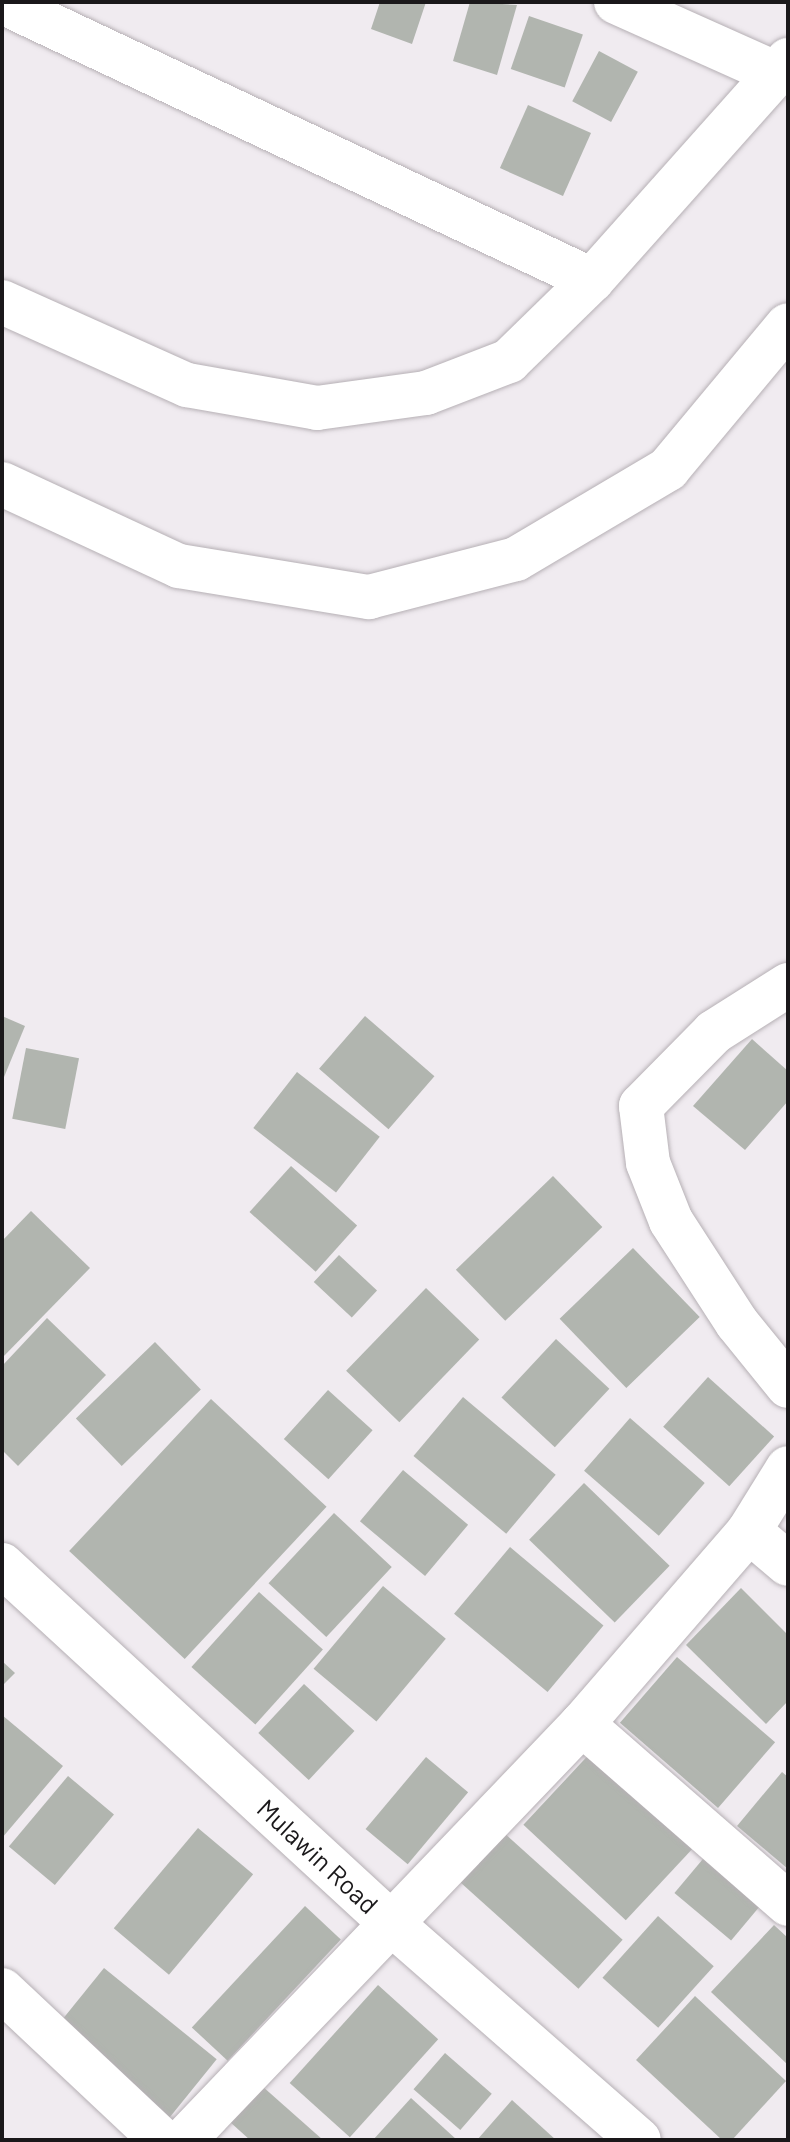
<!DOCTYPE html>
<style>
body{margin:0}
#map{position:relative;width:790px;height:2142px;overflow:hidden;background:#f0ebf0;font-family:Barlow,sans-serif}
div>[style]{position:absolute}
.building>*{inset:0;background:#b1b5af;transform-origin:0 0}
.roads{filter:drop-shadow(0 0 2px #b6b0b5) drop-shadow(0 0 2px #b6b0b5)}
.minor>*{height:44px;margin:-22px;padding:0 22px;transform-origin:22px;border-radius:22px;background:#fff}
.major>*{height:44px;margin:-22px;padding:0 22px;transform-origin:22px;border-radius:22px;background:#fff}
span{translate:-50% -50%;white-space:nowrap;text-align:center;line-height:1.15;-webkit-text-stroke:6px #fff;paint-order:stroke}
.street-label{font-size:26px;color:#1a181a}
.frame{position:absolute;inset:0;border:4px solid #1a181a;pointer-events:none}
</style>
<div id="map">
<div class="building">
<div style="clip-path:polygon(380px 2px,426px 2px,412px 44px,371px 29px)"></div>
<div style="clip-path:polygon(470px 2px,517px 5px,497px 75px,453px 61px)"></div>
<div style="left:529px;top:16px;width:57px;height:56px;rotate:19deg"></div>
<div style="left:599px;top:51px;width:44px;height:57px;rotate:28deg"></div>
<div style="left:528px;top:105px;width:69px;height:69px;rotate:24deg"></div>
<div style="clip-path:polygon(2px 1016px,25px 1026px,2px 1082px)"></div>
<div style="left:365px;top:1016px;width:92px;height:70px;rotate:41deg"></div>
<div style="clip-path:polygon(752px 1039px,788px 1071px,788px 1101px,745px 1150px,693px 1106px)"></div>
<div style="left:26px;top:1048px;width:54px;height:72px;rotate:11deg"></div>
<div style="left:297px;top:1072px;width:105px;height:71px;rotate:38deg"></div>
<div style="left:291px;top:1166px;width:89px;height:62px;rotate:42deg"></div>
<div style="left:553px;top:1176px;width:71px;height:135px;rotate:46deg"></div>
<div style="clip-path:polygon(31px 1211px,90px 1268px,2px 1358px,2px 1241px)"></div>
<div style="left:633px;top:1248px;width:96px;height:102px;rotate:46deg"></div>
<div style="left:339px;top:1255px;width:52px;height:37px;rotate:43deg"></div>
<div style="left:426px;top:1288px;width:74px;height:115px;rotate:44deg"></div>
<div style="clip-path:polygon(47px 1318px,106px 1375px,18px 1466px,2px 1450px,2px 1366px)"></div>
<div style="left:556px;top:1339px;width:73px;height:80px;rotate:43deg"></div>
<div style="left:155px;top:1342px;width:66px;height:110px;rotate:46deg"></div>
<div style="left:708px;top:1377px;width:89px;height:67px;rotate:42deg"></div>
<div style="left:328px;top:1390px;width:60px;height:66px;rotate:42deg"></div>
<div style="left:463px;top:1397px;width:121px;height:77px;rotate:40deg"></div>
<div style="left:211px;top:1399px;width:158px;height:208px;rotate:43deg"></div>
<div style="left:630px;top:1418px;width:99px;height:70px;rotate:41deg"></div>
<div style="left:403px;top:1470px;width:85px;height:67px;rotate:40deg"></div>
<div style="left:584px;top:1483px;width:119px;height:79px;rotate:44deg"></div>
<div style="left:334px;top:1513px;width:79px;height:96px;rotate:43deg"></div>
<div style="left:510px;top:1547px;width:122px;height:87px;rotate:40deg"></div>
<div style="left:383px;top:1586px;width:82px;height:108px;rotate:40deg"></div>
<div style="clip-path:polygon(741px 1588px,788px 1635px,788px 1701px,766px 1724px,686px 1645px)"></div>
<div style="left:259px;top:1592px;width:86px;height:101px;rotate:42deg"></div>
<div style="left:677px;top:1657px;width:130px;height:87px;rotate:41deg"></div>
<div style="clip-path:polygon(2px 1661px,15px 1673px,2px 1686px)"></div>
<div style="left:304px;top:1684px;width:69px;height:67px;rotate:43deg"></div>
<div style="clip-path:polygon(2px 1715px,63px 1766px,2px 1838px)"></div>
<div style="left:595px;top:1748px;width:140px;height:105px;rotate:43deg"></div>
<div style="left:426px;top:1757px;width:55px;height:94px;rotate:40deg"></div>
<div style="clip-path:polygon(782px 1772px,788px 1777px,788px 1869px,737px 1826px)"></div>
<div style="left:68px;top:1776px;width:60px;height:92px;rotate:40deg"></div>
<div style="left:198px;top:1828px;width:72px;height:131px;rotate:40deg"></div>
<div style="left:503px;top:1832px;width:161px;height:66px;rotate:42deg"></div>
<div style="left:713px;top:1847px;width:74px;height:60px;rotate:40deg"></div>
<div style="left:305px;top:1906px;width:49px;height:166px;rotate:43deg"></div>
<div style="left:658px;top:1916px;width:75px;height:83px;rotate:42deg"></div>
<div style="clip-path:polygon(774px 1925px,788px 1938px,788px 2065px,711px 1992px)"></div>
<div style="left:104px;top:1968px;width:145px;height:79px;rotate:39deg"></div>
<div style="left:378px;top:1985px;width:81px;height:132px;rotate:42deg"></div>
<div style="clip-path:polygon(695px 1996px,786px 2081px,732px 2140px,722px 2140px,636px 2060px)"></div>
<div style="left:445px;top:2053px;width:62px;height:48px;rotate:41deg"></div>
<div style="clip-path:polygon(262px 2086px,323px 2140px,250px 2140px,230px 2122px)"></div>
<div style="clip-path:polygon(411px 2098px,457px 2140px,373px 2140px)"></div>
<div style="clip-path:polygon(512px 2100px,556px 2140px,477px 2140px)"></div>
</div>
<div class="roads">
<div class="minor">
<div style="left:2px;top:2px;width:652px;rotate:25.23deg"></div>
<div style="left:616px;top:2px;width:176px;rotate:24.1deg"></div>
<div style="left:2px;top:302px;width:203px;rotate:24.2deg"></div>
<div style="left:187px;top:385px;width:132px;rotate:10deg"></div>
<div style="left:317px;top:408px;width:110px;rotate:-7.8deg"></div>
<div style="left:426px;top:393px;width:89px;rotate:-21.1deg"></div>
<div style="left:509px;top:361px;width:116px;rotate:-44.3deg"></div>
<div style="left:592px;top:280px;width:295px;rotate:-48.3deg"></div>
<div style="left:2px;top:484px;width:195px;rotate:24.9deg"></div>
<div style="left:179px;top:566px;width:193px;rotate:9.3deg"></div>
<div style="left:369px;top:597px;width:152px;rotate:-14.5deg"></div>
<div style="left:516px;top:559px;width:177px;rotate:-30.6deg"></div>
<div style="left:668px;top:469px;width:187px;rotate:-50.2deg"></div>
<div style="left:788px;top:985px;width:88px;rotate:147.6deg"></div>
<div style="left:714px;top:1032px;width:104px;rotate:134.6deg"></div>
<div style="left:641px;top:1106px;width:57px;rotate:83deg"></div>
<div style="left:648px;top:1163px;width:62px;rotate:68.4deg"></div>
<div style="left:671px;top:1221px;width:121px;rotate:57.1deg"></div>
<div style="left:737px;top:1323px;width:81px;rotate:51deg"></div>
<div style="left:749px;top:1531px;width:51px;rotate:40.2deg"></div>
<div style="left:582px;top:1724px;width:274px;rotate:41.1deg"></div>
<div style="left:2px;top:1990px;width:219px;rotate:43.2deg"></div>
<div style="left:184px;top:2140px;width:576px;rotate:-46.27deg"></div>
<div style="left:582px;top:1724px;width:255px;rotate:-49.1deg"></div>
<div style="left:749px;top:1531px;width:74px;rotate:-58.2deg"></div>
</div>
<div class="major">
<div style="left:2px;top:1565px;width:530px;rotate:42.63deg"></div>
<div style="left:392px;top:1924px;width:328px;rotate:41.2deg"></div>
</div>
</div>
<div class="street-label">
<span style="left:318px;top:1856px;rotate:43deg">Mulawin Road</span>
</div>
<div class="frame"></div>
</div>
